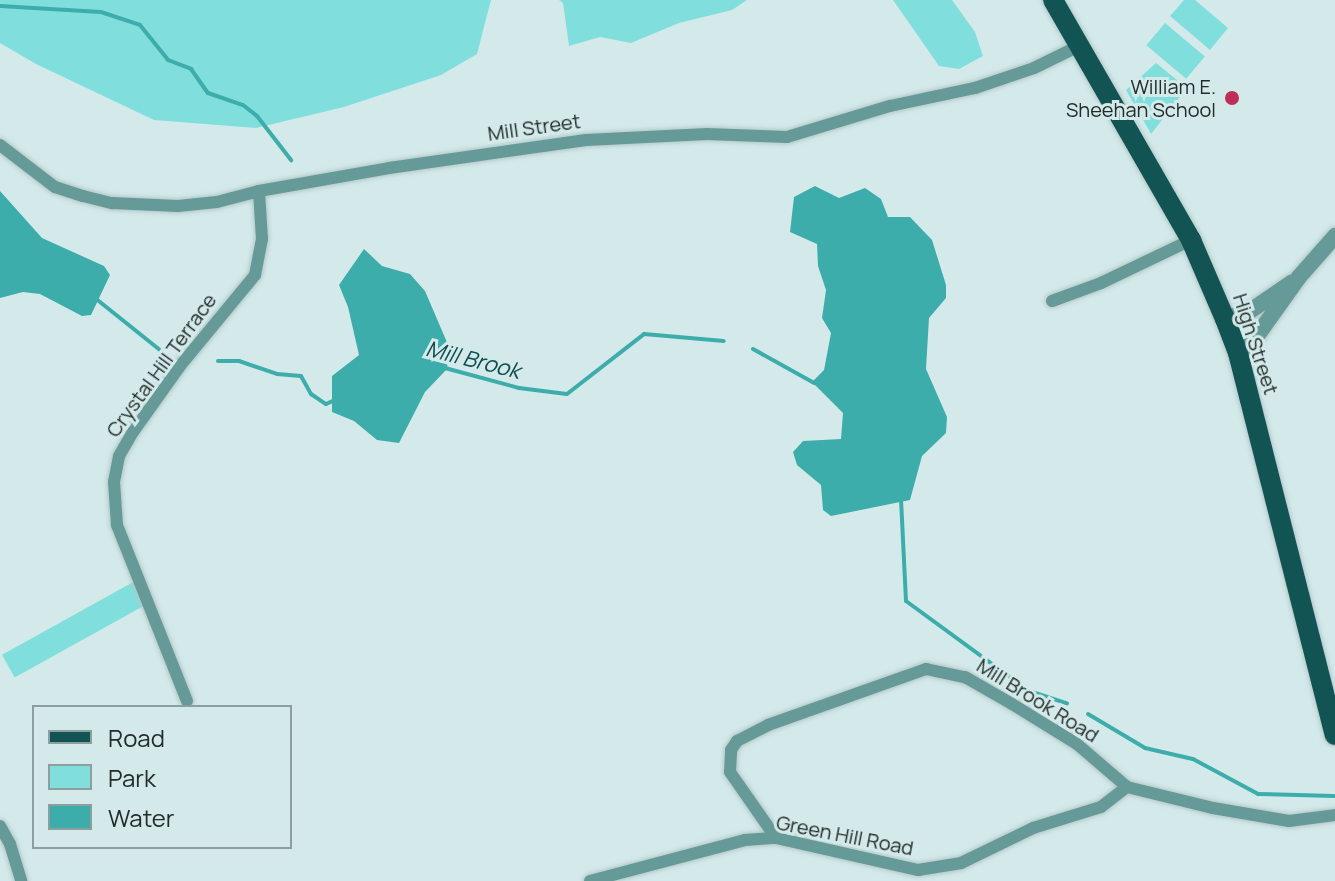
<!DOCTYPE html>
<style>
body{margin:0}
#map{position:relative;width:1335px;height:881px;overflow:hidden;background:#d4eaea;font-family:Manrope,sans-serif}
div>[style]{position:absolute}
.green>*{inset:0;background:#80dfdd;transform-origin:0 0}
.water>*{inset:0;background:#3dadac}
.stream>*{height:4px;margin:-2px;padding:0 2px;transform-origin:2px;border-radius:2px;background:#3dadac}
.roads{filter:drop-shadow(0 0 2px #b4c8c8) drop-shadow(0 0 2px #b4c8c8)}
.minor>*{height:12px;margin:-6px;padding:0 6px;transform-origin:6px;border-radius:6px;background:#669a99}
.tertiary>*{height:16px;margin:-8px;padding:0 8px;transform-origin:8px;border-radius:8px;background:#669a99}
.primary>*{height:20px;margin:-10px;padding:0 10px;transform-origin:10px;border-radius:10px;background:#125454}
.dots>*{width:22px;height:22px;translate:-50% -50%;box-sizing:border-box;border:4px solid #d4eaea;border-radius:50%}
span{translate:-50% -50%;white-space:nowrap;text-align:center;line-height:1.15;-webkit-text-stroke:6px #d4eaea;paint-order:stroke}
.poi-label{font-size:20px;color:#232c2b}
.right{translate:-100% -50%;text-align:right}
.street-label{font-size:20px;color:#232c2b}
.water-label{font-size:22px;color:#0c4e4e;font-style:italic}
.legend{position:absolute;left:32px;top:705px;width:260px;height:144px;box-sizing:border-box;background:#d4eaea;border:2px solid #8d9e9e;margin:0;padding:10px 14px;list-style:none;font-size:24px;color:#232c2b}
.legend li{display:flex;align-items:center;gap:16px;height:40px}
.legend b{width:40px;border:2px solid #8d9e9e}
</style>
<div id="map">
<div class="green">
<div style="clip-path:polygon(0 0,491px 0,477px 54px,441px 75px,344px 107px,256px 128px,154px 120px,36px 64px,0 43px)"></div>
<div style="clip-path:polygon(559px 0,747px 0,732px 10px,679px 23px,631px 43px,600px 37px,569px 46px,563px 3px)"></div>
<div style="clip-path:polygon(893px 0,952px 0,975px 32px,983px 56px,959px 69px,939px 66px)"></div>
<div style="clip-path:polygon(1184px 0,1195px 0,1228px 28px,1210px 50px,1170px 16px)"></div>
<div style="left:1165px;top:23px;width:52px;height:29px;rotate:40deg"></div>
<div style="clip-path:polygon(1156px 63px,1187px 88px,1151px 134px,1126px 90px)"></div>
<div style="left:135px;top:581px;width:26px;height:152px;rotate:61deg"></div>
</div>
<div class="water">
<div style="clip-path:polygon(815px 186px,839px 198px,865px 188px,881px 199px,888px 217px,910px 217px,932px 240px,946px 285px,946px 298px,929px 318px,926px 369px,947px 417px,946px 433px,922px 456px,910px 500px,831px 516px,823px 510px,821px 485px,797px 465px,793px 452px,803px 441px,841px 439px,843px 413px,812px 382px,824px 370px,831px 333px,822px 318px,826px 290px,818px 266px,817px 244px,790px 232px,794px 197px)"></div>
<div style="clip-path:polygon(0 191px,42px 238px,104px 266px,110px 275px,91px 315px,82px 316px,40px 294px,23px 292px,0 298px)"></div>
<div style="clip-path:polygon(364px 249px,382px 266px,410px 274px,425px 291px,449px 347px,447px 369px,425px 392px,399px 443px,377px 440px,354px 421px,332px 412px,332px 376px,359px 355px,348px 307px,339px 285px)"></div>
</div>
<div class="stream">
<div style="left:0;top:6px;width:101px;rotate:3.4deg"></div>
<div style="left:101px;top:12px;width:41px;rotate:18.4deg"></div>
<div style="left:140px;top:25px;width:45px;rotate:51.3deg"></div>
<div style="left:168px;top:60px;width:25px;rotate:21deg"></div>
<div style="left:191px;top:69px;width:29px;rotate:55deg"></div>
<div style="left:208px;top:93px;width:37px;rotate:19deg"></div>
<div style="left:243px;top:105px;width:18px;rotate:38deg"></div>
<div style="left:257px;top:116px;width:56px;rotate:52.3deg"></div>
<div style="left:95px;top:298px;width:96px;rotate:38.7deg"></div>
<div style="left:753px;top:349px;width:70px;rotate:29.1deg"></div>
<div style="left:218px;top:361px;width:21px"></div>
<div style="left:239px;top:361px;width:40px;rotate:18.9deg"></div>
<div style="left:277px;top:374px;width:24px;rotate:5deg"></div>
<div style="left:301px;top:376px;width:21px;rotate:61deg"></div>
<div style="left:311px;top:394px;width:18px;rotate:34deg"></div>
<div style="left:326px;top:404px;width:10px;rotate:-24deg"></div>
<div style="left:445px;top:368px;width:77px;rotate:15.1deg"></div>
<div style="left:519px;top:388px;width:48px;rotate:7.1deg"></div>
<div style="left:567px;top:394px;width:98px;rotate:-37.9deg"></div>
<div style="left:644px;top:334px;width:80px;rotate:5deg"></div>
<div style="left:901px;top:499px;width:102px;rotate:87.2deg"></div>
<div style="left:906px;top:601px;width:152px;rotate:36.2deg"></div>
<div style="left:1029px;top:691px;width:40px;rotate:18deg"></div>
<div style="left:1088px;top:714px;width:66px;rotate:30.8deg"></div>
<div style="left:1145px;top:748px;width:49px;rotate:12.9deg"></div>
<div style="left:1193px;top:759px;width:74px;rotate:28.3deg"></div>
<div style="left:1258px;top:794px;width:76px;rotate:1.5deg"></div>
</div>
<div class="roads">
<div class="minor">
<div style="left:0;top:145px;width:69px;rotate:37.4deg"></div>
<div style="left:55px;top:187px;width:29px;rotate:18deg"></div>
<div style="left:83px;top:196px;width:30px;rotate:14deg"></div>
<div style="left:112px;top:203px;width:66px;rotate:2.6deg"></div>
<div style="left:178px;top:206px;width:39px;rotate:-6deg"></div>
<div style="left:217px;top:202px;width:43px;rotate:-14.7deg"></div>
<div style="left:259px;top:191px;width:132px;rotate:-10deg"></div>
<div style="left:389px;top:168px;width:199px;rotate:-8.1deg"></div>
<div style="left:586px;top:140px;width:121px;rotate:-2.8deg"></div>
<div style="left:707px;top:134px;width:80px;rotate:2.1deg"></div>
<div style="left:787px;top:137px;width:108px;rotate:-16.8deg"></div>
<div style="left:890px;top:106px;width:87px;rotate:-12deg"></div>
<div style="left:975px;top:88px;width:62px;rotate:-18.7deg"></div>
<div style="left:1034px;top:68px;width:50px;rotate:-26.1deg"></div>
<div style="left:1052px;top:301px;width:52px;rotate:-20.2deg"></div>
<div style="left:1101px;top:283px;width:100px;rotate:-25.5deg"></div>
<div style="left:187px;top:701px;width:189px;rotate:-111.7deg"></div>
<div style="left:117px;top:525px;width:43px;rotate:-94deg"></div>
<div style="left:114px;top:482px;width:26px;rotate:-79deg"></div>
<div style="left:119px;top:456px;width:28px;rotate:-60deg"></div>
<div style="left:133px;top:432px;width:81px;rotate:-54.5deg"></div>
<div style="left:180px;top:366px;width:118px;rotate:-50.5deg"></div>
<div style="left:255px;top:275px;width:37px;rotate:-79deg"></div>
<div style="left:262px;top:239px;width:48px;rotate:-93.6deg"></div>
<div style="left:0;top:826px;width:21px;rotate:61deg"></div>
<div style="left:10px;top:844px;width:39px;rotate:73deg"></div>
<div style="left:776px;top:838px;width:80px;rotate:-124.9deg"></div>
<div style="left:730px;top:772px;width:22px;rotate:-87deg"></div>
<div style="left:731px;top:750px;width:11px;rotate:-56deg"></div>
<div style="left:737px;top:741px;width:35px;rotate:-27deg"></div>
<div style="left:768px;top:725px;width:168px;rotate:-19.5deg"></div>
<div style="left:926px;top:669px;width:40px;rotate:12deg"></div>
<div style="left:965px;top:677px;width:54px;rotate:29.9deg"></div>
<div style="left:1012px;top:704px;width:76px;rotate:31.6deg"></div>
<div style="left:1077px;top:744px;width:66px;rotate:40.7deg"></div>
<div style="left:1127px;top:787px;width:89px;rotate:13.7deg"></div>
<div style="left:1213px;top:808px;width:77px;rotate:9.7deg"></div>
<div style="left:1289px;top:821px;width:46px;rotate:-7.4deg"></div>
<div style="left:590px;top:881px;width:160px;rotate:-14.8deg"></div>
<div style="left:745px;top:840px;width:31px;rotate:-4deg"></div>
<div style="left:776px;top:838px;width:146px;rotate:12.7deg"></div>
<div style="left:918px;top:870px;width:44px;rotate:-9.2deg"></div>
<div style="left:961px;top:863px;width:80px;rotate:-25.9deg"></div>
<div style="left:1033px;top:828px;width:71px;rotate:-17.2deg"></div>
<div style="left:1101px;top:807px;width:33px;rotate:-38deg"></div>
</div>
<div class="tertiary">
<div style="left:1225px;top:319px;width:26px;rotate:-18deg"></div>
<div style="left:1250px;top:311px;width:50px;rotate:-34.3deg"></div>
<div style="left:1238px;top:353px;width:21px;rotate:-39deg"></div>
<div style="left:1254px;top:340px;width:77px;rotate:-54.5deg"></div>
<div style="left:1299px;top:277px;width:55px;rotate:-48.7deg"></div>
</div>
<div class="primary">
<div style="left:1053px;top:0;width:277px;rotate:60.1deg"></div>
<div style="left:1191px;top:240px;width:86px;rotate:66.7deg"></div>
<div style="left:1225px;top:319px;width:36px;rotate:69deg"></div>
<div style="left:1238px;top:353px;width:394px;rotate:75.8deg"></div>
</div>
</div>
<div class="dots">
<div style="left:1232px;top:98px;background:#be2e56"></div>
</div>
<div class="poi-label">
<span class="right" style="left:1216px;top:98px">William E.<br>Sheehan School</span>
</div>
<div class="street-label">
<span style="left:534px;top:127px;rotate:-8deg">Mill Street</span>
<span style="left:1256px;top:344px;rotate:72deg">High Street</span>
<span style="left:161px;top:365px;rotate:-54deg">Crystal Hill Terrace</span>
<span style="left:1038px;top:700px;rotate:32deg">Mill Brook Road</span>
<span style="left:845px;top:835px;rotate:11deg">Green Hill Road</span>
</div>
<div class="water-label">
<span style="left:473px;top:360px;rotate:14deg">Mill Brook</span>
</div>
<ul class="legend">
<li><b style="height:10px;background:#125454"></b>Road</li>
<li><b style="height:22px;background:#80dfdd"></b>Park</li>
<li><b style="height:22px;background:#3dadac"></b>Water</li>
</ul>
</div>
